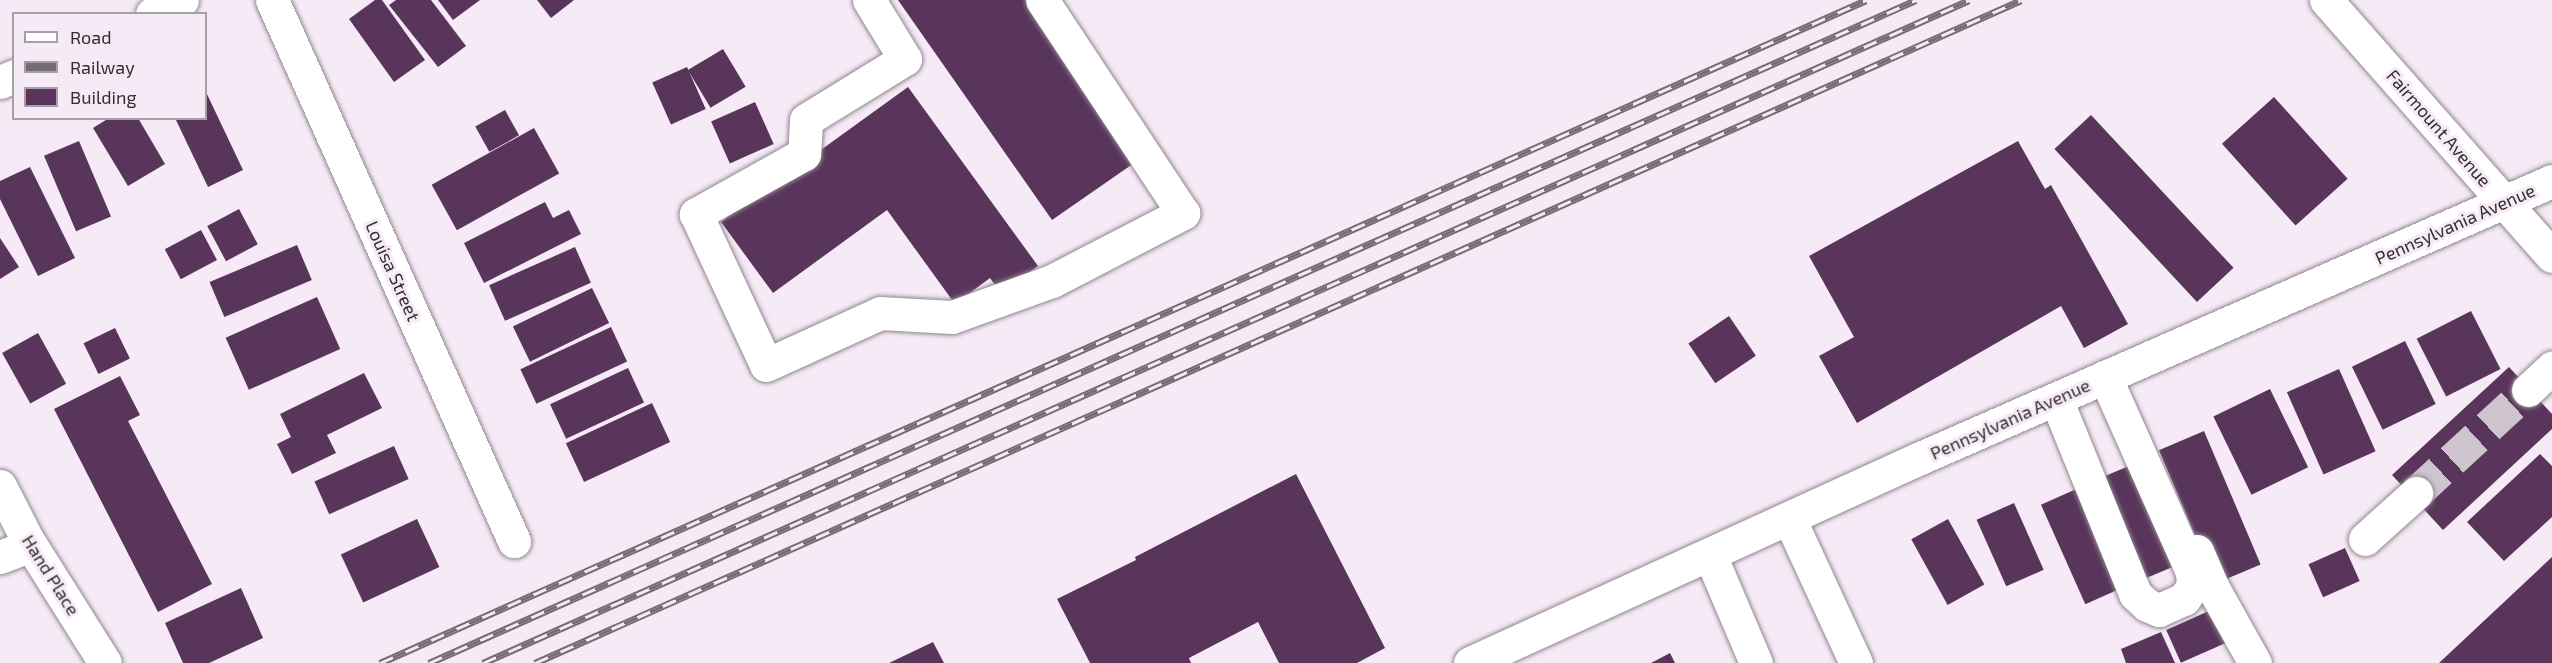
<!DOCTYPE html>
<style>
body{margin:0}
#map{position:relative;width:2552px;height:663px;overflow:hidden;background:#f5eaf5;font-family:"Exo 2",sans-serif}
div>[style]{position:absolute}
.building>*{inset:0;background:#59355b;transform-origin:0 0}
.minor-tunnel>*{height:33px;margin-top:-16.5px;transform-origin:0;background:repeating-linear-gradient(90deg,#cec4ce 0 33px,transparent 0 49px)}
.roads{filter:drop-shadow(0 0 2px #908690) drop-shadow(0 0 2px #908690)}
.minor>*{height:33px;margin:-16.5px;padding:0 16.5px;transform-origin:16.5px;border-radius:16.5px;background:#fff}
.rail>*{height:7px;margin-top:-3.5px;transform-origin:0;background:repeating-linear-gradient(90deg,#f5eaf5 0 14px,#746e74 0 28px);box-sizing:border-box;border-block:2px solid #746e74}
span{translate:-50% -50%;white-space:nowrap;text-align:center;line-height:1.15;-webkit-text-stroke:6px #f5eaf5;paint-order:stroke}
.street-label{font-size:18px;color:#322e32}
.legend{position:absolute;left:12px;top:12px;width:195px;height:108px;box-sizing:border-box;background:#f5eaf5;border:2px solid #a79fa7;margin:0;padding:8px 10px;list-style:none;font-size:18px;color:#322e32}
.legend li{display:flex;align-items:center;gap:12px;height:30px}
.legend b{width:30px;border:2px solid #a79fa7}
</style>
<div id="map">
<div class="building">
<div style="clip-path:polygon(375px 0,382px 0,425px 60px,394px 82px,349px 19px)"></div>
<div style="clip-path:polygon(396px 0,431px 0,466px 46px,438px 67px,389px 5px)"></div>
<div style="clip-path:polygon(438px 0,480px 0,453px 20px)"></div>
<div style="clip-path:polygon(537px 0,574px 0,551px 18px)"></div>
<div style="clip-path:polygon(898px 0,1025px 0,1137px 161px,1052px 220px)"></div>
<div style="left:723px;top:49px;width:44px;height:41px;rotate:59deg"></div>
<div style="left:687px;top:67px;width:46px;height:38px;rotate:66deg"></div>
<div style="clip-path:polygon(908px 87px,1038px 266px,1001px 293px,990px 278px,955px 304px,887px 210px,773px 293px,721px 222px)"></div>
<div style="clip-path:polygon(206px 92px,243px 170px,208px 187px,175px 118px,206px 118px)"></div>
<div style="left:2274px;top:97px;width:110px;height:70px;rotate:48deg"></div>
<div style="left:755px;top:102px;width:46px;height:48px;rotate:66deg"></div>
<div style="left:505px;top:110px;width:29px;height:34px;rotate:61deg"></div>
<div style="left:2091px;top:115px;width:209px;height:50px;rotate:47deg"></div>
<div style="clip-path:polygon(109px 118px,138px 118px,165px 164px,128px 186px,93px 128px)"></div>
<div style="left:534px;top:128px;width:52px;height:117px;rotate:61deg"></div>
<div style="left:79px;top:141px;width:82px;height:38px;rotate:67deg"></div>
<div style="clip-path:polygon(2018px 141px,2045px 189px,2051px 185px,2128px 324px,2084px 348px,2061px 306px,1857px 423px,1819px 356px,1854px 337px,1809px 256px)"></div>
<div style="clip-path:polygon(30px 167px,75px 258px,38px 276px,0 199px,0 181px)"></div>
<div style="clip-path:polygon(545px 202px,553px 218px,569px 210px,581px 234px,484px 283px,464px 243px)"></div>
<div style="left:239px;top:209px;width:40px;height:36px;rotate:62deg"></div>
<div style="left:201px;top:230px;width:34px;height:41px;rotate:62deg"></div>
<div style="clip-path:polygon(0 238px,19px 267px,0 279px)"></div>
<div style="left:297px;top:245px;width:38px;height:95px;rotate:67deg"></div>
<div style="left:575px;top:247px;width:39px;height:94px;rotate:66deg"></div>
<div style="left:592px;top:288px;width:39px;height:88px;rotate:64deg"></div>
<div style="left:317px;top:297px;width:57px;height:100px;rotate:66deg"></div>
<div style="left:2471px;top:311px;width:65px;height:61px;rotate:63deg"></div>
<div style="left:1729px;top:316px;width:48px;height:49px;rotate:56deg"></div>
<div style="left:611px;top:327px;width:38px;height:100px;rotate:65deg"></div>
<div style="left:115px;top:328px;width:34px;height:35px;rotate:64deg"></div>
<div style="left:38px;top:333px;width:58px;height:41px;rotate:61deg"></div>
<div style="left:2405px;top:341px;width:70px;height:59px;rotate:64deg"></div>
<div style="clip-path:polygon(2509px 367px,2552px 414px,2552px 429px,2443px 530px,2392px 475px)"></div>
<div style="left:628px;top:368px;width:38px;height:86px;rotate:65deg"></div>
<div style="left:2339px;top:369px;width:90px;height:57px;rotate:66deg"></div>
<div style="clip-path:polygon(364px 373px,382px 408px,327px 435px,336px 453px,292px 474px,277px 444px,291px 437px,280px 414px)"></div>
<div style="clip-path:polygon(120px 376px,140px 415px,128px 421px,212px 584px,158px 612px,54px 409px)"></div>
<div style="left:2270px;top:389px;width:87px;height:63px;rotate:64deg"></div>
<div style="left:652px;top:403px;width:43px;height:95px;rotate:65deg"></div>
<div style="left:2204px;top:431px;width:145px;height:49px;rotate:67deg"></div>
<div style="left:394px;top:446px;width:36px;height:87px;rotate:66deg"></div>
<div style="clip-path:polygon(2540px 454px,2552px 466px,2552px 517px,2504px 561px,2467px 522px)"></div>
<div style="left:2136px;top:463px;width:110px;height:45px;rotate:67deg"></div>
<div style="clip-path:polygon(1296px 474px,1385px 648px,1357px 663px,1279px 663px,1258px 622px,1189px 658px,1191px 663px,1090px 663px,1057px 599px,1136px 560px,1135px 557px)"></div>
<div style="left:2083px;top:486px;width:109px;height:46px;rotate:66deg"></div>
<div style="left:2014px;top:503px;width:73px;height:41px;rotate:66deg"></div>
<div style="left:417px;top:519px;width:53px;height:84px;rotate:65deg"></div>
<div style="left:1948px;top:519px;width:75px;height:42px;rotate:61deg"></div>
<div style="left:2345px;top:548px;width:36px;height:40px;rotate:66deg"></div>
<div style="clip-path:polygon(2552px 557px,2552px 663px,2439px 663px)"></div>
<div style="clip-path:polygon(241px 588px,263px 638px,209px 663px,183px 663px,165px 623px)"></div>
<div style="left:2211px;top:610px;width:36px;height:49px;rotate:66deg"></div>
<div style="clip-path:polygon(2161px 632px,2175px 663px,2126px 663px,2121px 649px)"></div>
<div style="clip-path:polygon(933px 642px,944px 663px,889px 663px)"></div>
<div style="clip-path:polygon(1670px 653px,1675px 663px,1651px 663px)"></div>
</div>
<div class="minor-tunnel">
<div style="left:2416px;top:493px;width:152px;rotate:-42.6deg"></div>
</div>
<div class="roads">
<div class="minor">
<div style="left:272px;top:0;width:593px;rotate:65.9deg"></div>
<div style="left:869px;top:0;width:69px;rotate:58.6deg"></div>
<div style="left:905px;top:59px;width:116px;rotate:148.4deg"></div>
<div style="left:806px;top:120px;width:34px;rotate:93deg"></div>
<div style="left:804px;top:154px;width:124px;rotate:150.9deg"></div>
<div style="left:696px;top:214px;width:166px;rotate:65.1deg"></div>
<div style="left:766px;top:365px;width:125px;rotate:-24.5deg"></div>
<div style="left:880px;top:313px;width:72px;rotate:3.2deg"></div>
<div style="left:952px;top:317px;width:106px;rotate:-19.8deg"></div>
<div style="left:1052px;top:281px;width:148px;rotate:-27.4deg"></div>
<div style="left:1183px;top:213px;width:255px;rotate:-123.5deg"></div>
<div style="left:2326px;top:0;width:341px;rotate:48.6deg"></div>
<div style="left:152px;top:14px;width:33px;rotate:-25deg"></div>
<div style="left:0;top:82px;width:15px;rotate:-23deg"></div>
<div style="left:2528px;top:390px;width:33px;rotate:-43deg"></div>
<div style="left:2056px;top:399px;width:210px;rotate:67.9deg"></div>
<div style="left:2135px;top:594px;width:16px;rotate:43deg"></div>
<div style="left:2147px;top:605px;width:13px;rotate:23deg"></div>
<div style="left:2159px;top:610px;width:27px;rotate:-24deg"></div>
<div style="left:2184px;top:599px;width:16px;rotate:-55deg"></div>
<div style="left:2193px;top:586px;width:14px;rotate:-94deg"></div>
<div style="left:2192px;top:572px;width:214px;rotate:-114deg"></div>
<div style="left:0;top:486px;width:59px;rotate:63deg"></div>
<div style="left:27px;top:539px;width:146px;rotate:57.8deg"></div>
<div style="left:1789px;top:518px;width:160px;rotate:65.2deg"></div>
<div style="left:2365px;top:539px;width:69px;rotate:-42deg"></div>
<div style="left:2197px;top:551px;width:40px;rotate:66.6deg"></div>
<div style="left:2213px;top:588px;width:86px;rotate:60.8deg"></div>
<div style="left:1710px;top:555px;width:117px;rotate:66.9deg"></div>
<div style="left:0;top:557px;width:33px;rotate:-21deg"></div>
<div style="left:1470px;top:663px;width:492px;rotate:-24.5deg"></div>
<div style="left:1918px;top:459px;width:692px;rotate:-23.68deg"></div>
</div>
</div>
<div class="rail">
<div style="left:380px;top:663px;width:1627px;rotate:-24.04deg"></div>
<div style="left:429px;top:663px;width:1628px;rotate:-24.03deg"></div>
<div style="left:483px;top:663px;width:1627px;rotate:-24.04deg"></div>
<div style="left:535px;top:663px;width:1627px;rotate:-24.04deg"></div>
</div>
<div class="street-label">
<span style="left:2439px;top:128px;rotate:49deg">Fairmount Avenue</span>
<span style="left:2455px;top:224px;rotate:-24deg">Pennsylvania Avenue</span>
<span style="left:393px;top:271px;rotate:66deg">Louisa Street</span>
<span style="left:2010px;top:419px;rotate:-24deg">Pennsylvania Avenue</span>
<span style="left:51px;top:575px;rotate:58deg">Hand Place</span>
</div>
<ul class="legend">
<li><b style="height:8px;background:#fff"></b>Road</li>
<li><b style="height:8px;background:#746e74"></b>Railway</li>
<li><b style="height:16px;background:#59355b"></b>Building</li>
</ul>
</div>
